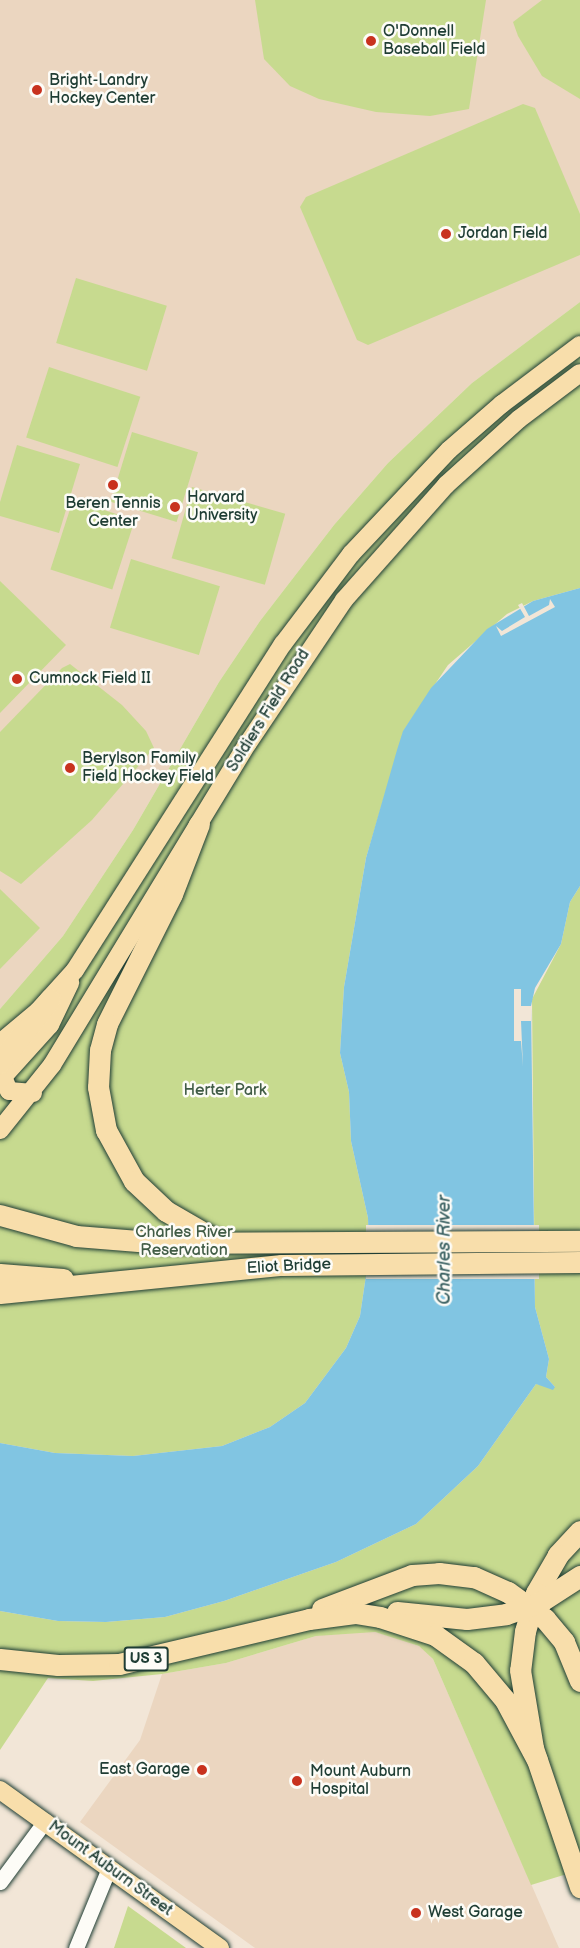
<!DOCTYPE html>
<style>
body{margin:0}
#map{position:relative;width:580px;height:1948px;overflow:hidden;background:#f2e6d7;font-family:"Balsamiq Sans",sans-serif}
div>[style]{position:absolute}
.built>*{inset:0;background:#ebd6c0}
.green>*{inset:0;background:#c7da8f;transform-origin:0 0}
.water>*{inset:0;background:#81c5e2}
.pier>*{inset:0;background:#f2e6d7;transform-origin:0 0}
.roads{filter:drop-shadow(0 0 2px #1f3d34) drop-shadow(0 0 2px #1f3d34)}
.minor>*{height:15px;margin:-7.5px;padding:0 7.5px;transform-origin:7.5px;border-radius:7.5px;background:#fdfcf7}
.major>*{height:18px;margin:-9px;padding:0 9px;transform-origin:9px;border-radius:9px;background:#f8deab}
.highway>*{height:21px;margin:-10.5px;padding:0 10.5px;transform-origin:10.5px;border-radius:10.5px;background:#f8deab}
.dots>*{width:16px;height:16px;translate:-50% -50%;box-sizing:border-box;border:3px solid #fdfcf7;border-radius:50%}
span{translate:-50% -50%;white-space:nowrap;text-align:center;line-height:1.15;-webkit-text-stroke:5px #fdfcf7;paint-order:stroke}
.shield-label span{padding:2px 4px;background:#fdfcf7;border:2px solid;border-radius:4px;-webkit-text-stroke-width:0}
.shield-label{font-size:15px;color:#1f3d34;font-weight:700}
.poi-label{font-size:16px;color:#1f3d34}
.left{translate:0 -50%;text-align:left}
.right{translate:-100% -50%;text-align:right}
.street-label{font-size:16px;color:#1f3d34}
.park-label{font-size:16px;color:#415c46}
.water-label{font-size:18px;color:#385f60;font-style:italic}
</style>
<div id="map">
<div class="built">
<div style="clip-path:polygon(0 0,580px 0,580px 302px,472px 383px,388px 463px,334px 525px,260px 621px,219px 682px,133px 830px,63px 936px,0 1009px)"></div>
<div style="clip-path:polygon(351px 1630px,375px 1632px,406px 1641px,423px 1648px,433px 1659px,559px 1948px,255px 1948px,80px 1822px,140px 1740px,162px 1674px,226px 1663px,316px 1636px)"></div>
</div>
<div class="green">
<div style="clip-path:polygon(255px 0,486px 0,469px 109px,430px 116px,376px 112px,319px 99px,290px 86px,264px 59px)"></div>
<div style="clip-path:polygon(542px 0,580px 0,580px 99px,542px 76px,518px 36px,513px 22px)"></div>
<div style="clip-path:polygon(523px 104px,535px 108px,580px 214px,580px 255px,368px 345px,357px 340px,300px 207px,306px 197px)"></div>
<div style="left:76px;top:278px;width:95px;height:68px;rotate:17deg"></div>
<div style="clip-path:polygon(580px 302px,580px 588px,533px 601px,507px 614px,448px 665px,404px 730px,366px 858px,344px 987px,340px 1053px,349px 1092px,351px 1141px,368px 1218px,369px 1255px,360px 1316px,346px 1348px,305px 1403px,270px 1427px,222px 1446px,133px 1456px,55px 1453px,0 1443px,0 1009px,63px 936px,133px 830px,219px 682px,260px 621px,334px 525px,388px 463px,472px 383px)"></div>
<div style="left:49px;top:367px;width:96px;height:74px;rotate:18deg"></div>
<div style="left:132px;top:432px;width:69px;height:73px;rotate:17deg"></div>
<div style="clip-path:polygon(17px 445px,80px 464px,59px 533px,0 516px,0 502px)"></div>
<div style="left:192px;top:487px;width:97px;height:74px;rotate:16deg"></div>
<div style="left:73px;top:500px;width:65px;height:73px;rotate:18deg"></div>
<div style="left:131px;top:559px;width:93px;height:72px;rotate:17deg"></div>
<div style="clip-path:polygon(0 581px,66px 645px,0 713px)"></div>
<div style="clip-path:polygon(70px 664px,122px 705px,146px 731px,154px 748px,92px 820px,21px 884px,0 871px,0 732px,62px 668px)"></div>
<div style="clip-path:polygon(580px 886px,580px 1870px,531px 1885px,433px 1659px,419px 1646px,375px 1632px,316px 1636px,226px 1663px,162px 1674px,93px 1681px,48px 1678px,0 1750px,0 1611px,58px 1621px,106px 1622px,165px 1617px,224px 1601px,336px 1562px,416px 1524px,478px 1466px,536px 1384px,555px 1387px,546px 1377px,549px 1359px,535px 1307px,532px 999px,561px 944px,570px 902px)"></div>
<div style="clip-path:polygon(0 889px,40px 928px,0 969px)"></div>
<div style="clip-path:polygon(128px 1906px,186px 1948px,114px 1948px)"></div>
</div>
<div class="water">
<div style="clip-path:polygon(580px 588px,580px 886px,570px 902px,561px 944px,535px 988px,531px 1006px,535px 1307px,549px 1359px,546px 1377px,555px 1387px,553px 1390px,536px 1384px,478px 1466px,416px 1524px,336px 1562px,224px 1601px,165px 1617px,106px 1622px,58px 1621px,0 1611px,0 1443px,55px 1453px,133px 1456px,222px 1446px,270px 1427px,305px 1403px,346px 1348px,360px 1316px,369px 1255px,368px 1218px,351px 1141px,349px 1092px,340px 1053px,344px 987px,366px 858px,397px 750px,403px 731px,431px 688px,487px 629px,533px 601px)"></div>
</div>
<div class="pier">
<div style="clip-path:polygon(550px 599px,555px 607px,501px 636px,496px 626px,502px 631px,525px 617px,518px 605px,522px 603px,529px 616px,549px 605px)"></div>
<div style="clip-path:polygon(514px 989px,521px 989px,521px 1006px,531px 1006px,531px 1021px,521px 1021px,523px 1067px,521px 1041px,514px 1041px)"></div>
<div style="left:539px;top:1225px;width:54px;height:173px;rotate:90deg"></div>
</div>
<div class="roads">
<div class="minor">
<div style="left:0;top:1882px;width:76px;rotate:-53.6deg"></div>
<div style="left:76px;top:1948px;width:87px;rotate:-67.6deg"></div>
</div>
<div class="major">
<div style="left:0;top:1043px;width:50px;rotate:-40.1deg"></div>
<div style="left:38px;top:1011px;width:55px;rotate:-47.9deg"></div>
<div style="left:75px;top:970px;width:387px;rotate:-57.5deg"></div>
<div style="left:283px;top:644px;width:113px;rotate:-52.9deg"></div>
<div style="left:351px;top:554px;width:143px;rotate:-46.7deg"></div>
<div style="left:449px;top:450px;width:70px;rotate:-41deg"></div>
<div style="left:502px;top:404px;width:98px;rotate:-37.1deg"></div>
<div style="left:33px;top:1093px;width:24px;rotate:-175deg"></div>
<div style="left:9px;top:1091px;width:15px;rotate:-113deg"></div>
<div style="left:3px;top:1077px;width:70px;rotate:-47.9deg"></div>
<div style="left:50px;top:1025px;width:47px;rotate:-64.5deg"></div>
<div style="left:0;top:1130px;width:83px;rotate:-51.3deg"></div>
<div style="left:52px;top:1065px;width:377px;rotate:-58.7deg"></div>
<div style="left:248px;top:743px;width:172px;rotate:-56.1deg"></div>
<div style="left:344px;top:600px;width:154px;rotate:-48.4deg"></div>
<div style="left:446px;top:485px;width:98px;rotate:-42.1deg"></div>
<div style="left:519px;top:419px;width:76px;rotate:-37deg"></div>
<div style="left:0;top:1790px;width:271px;rotate:35.7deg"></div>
</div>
<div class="highway">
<div style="left:199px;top:824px;width:75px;rotate:111.1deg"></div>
<div style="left:172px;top:894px;width:145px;rotate:116.6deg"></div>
<div style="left:107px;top:1024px;width:27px;rotate:105deg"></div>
<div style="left:100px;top:1050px;width:37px;rotate:93deg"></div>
<div style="left:98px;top:1087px;width:44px;rotate:79.5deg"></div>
<div style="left:106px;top:1130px;width:58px;rotate:61.2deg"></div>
<div style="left:134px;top:1181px;width:44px;rotate:43.2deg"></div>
<div style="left:166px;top:1211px;width:64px;rotate:30.2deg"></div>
<div style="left:0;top:1063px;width:81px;rotate:-52deg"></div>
<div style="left:0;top:1215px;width:79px;rotate:15.4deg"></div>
<div style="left:76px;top:1236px;width:87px;rotate:4.6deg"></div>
<div style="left:163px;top:1243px;width:417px;rotate:-0.3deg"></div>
<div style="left:0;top:1274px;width:63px;rotate:4.5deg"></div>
<div style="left:0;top:1293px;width:283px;rotate:-5.7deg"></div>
<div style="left:282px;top:1265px;width:298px;rotate:-0.6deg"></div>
<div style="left:580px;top:1531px;width:33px;rotate:133deg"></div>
<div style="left:558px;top:1555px;width:44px;rotate:120.1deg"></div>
<div style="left:536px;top:1593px;width:40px;rotate:106deg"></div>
<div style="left:525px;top:1631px;width:39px;rotate:97deg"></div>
<div style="left:520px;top:1670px;width:79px;rotate:80.5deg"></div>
<div style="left:533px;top:1748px;width:147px;rotate:71.3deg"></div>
<div style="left:322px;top:1609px;width:96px;rotate:-20.7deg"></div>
<div style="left:412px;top:1575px;width:27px;rotate:-4deg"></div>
<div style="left:439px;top:1573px;width:35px;rotate:7deg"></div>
<div style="left:474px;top:1577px;width:37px;rotate:24deg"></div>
<div style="left:508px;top:1592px;width:46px;rotate:36.1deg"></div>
<div style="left:545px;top:1619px;width:30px;rotate:50deg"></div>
<div style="left:564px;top:1642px;width:42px;rotate:67.7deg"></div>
<div style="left:397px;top:1612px;width:70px;rotate:5.7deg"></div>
<div style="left:467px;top:1619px;width:39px;rotate:-7deg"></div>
<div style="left:506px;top:1614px;width:36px;rotate:-19deg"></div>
<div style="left:540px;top:1602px;width:48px;rotate:-33deg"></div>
<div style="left:0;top:1659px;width:58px;rotate:5.9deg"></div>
<div style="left:58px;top:1665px;width:61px;rotate:-0.9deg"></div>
<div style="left:119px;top:1664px;width:195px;rotate:-13.3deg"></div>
<div style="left:309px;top:1619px;width:46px;rotate:-7.4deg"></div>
<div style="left:355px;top:1613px;width:25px;rotate:9deg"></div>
<div style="left:380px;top:1617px;width:58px;rotate:18.1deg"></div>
<div style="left:435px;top:1635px;width:48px;rotate:35.7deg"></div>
<div style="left:474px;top:1663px;width:48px;rotate:50deg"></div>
<div style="left:505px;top:1700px;width:68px;rotate:61.9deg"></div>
</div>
</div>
<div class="dots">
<div style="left:371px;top:41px;background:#c8321e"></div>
<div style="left:37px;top:90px;background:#c8321e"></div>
<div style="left:446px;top:234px;background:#c8321e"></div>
<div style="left:113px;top:485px;background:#c8321e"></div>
<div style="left:175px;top:507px;background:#c8321e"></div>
<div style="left:17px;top:679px;background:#c8321e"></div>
<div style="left:70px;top:768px;background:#c8321e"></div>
<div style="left:202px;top:1770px;background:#c8321e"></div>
<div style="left:297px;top:1781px;background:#c8321e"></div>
<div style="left:416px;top:1913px;background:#c8321e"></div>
</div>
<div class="shield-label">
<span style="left:146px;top:1659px">US 3</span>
</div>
<div class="poi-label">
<span class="left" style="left:383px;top:41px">O'Donnell<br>Baseball Field</span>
<span class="left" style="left:49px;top:90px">Bright-Landry<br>Hockey Center</span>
<span class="left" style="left:458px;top:234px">Jordan Field</span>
<span class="left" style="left:187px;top:507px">Harvard<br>University</span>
<span style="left:113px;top:513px">Beren Tennis<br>Center</span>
<span class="left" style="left:29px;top:679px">Cumnock Field II</span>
<span class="left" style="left:82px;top:768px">Berylson Family<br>Field Hockey Field</span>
<span class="right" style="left:190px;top:1770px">East Garage</span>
<span class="left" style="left:310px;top:1781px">Mount Auburn<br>Hospital</span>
<span class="left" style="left:428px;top:1913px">West Garage</span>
</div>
<div class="street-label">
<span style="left:269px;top:711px;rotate:-58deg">Soldiers Field Road</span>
<span style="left:289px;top:1267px;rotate:-3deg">Eliot Bridge</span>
<span style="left:110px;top:1869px;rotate:36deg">Mount Auburn Street</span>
</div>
<div class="park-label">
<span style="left:225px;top:1091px">Herter Park</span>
<span style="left:184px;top:1242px">Charles River<br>Reservation</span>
</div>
<div class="water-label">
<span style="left:445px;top:1250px;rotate:-90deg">Charles River</span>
</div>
</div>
